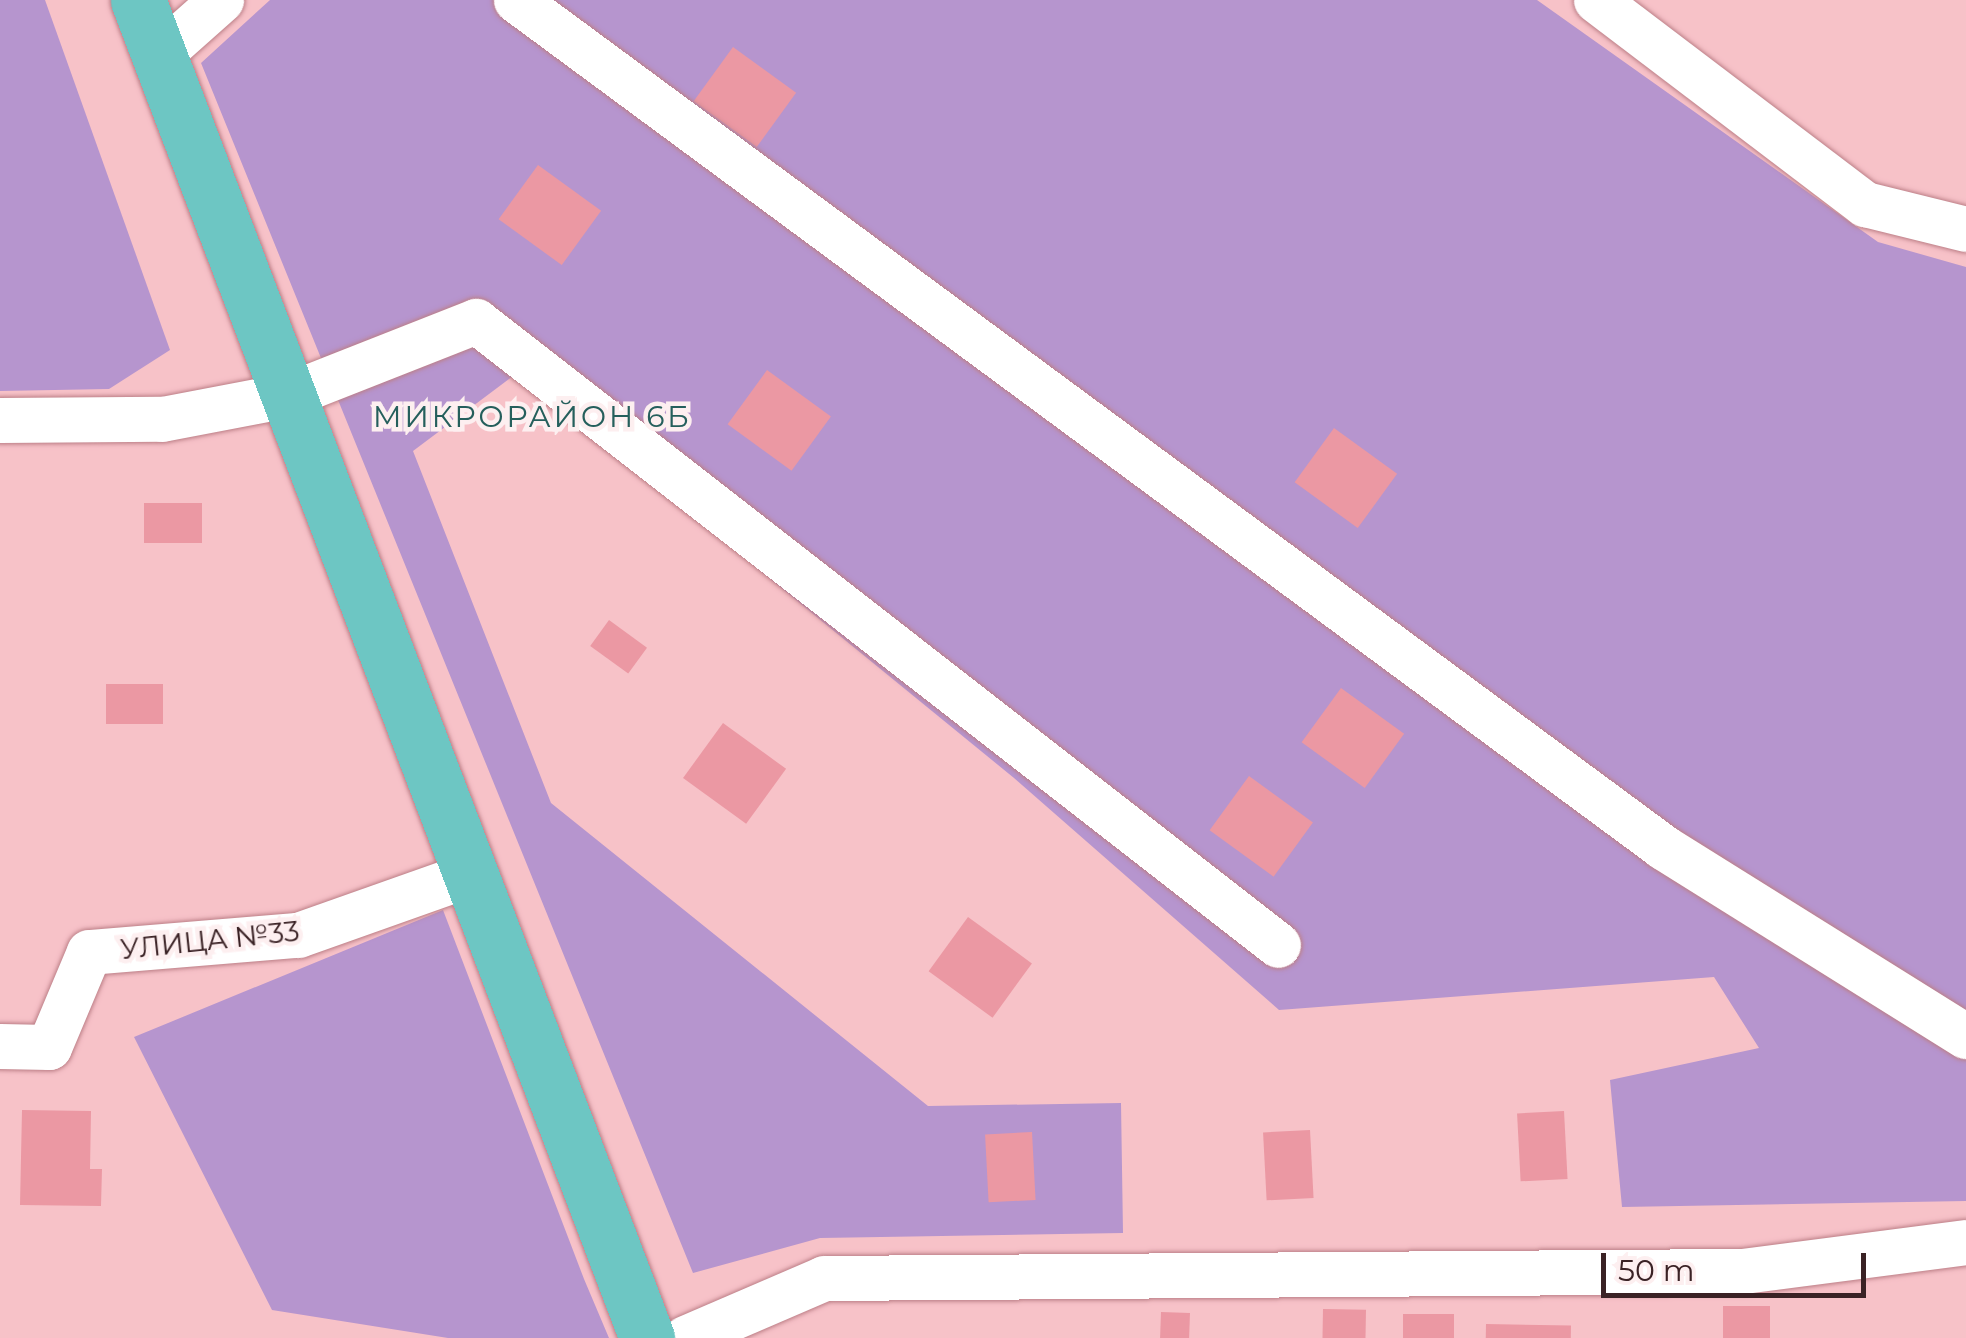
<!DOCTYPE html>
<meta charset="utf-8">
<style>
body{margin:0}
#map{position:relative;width:1966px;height:1338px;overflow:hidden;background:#f7c2c8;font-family:Montserrat,sans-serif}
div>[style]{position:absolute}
.green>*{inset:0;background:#b695ce}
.building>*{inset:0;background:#eb98a3;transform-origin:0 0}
.roads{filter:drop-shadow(0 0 2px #bc7f87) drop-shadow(0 0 2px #bc7f87)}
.minor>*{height:45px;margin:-22.5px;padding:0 22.5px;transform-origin:22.5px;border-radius:22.5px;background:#fff}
.major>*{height:55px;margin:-27.5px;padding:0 27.5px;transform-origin:27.5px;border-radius:27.5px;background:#6dc6c3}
span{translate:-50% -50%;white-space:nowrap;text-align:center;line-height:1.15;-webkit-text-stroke:9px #fdeff0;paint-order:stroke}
.street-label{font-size:28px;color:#3a2225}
.neighbourhood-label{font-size:30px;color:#255f5c;letter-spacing:2.5px}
.scale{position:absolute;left:1601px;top:1253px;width:265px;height:45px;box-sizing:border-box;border:5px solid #3a2225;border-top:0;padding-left:12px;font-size:30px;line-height:35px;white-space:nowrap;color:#3a2225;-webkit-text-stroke:8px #fdeff0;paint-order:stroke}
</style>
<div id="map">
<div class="green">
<div style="clip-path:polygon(0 0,45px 0,170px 350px,109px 389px,0 391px)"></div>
<div style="clip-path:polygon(270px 0,1537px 0,1878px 242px,1966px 267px,1966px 1201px,1622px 1207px,1610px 1080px,1759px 1048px,1714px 977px,1279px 1010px,1014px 778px,753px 565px,537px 358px,413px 451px,551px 803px,928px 1106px,1121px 1103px,1123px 1233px,820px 1238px,693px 1273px,201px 63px)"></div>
<div style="clip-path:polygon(443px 910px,584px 1279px,609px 1338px,448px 1338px,272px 1310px,134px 1037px)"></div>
</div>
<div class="building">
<div style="left:733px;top:47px;width:78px;height:67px;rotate:36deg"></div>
<div style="left:538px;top:165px;width:78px;height:67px;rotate:36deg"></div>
<div style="left:767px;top:370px;width:79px;height:67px;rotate:36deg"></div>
<div style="left:1334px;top:428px;width:78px;height:67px;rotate:36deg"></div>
<div style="left:144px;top:503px;width:58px;height:40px"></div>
<div style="left:609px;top:620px;width:47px;height:32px;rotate:36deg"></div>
<div style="left:106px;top:684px;width:57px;height:40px"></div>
<div style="left:1341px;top:688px;width:78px;height:67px;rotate:36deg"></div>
<div style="left:723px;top:723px;width:78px;height:68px;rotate:36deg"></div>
<div style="left:1249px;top:776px;width:79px;height:67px;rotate:36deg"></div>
<div style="left:968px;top:917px;width:79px;height:67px;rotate:36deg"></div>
<div style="clip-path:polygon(22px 1110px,91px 1111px,90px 1169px,102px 1169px,101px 1206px,20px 1205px)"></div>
<div style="left:1564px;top:1111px;width:68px;height:47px;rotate:87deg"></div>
<div style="left:1310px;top:1130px;width:68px;height:47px;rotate:87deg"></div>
<div style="left:1032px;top:1132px;width:68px;height:47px;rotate:87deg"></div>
<div style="left:1723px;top:1306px;width:47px;height:32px"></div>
<div style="left:1323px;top:1309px;width:43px;height:29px;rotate:1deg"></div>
<div style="left:1161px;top:1312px;width:29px;height:26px;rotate:2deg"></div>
<div style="left:1403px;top:1314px;width:51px;height:24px"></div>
<div style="left:1486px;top:1324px;width:85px;height:14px;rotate:1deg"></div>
</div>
<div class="roads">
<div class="minor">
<div style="left:516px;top:0;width:1426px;rotate:36.44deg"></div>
<div style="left:1663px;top:847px;width:357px;rotate:32deg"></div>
<div style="left:1596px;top:0;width:338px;rotate:37.2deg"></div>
<div style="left:1865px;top:204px;width:104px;rotate:13.9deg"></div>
<div style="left:159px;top:55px;width:83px;rotate:-41.6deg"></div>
<div style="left:0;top:420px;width:162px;rotate:-0.4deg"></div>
<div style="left:162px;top:419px;width:128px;rotate:-10.8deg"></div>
<div style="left:288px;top:395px;width:202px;rotate:-21.5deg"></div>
<div style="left:476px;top:321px;width:1016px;rotate:37.88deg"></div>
<div style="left:0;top:1046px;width:49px;rotate:1.2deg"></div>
<div style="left:49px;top:1047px;width:103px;rotate:-67.2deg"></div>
<div style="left:89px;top:952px;width:210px;rotate:-4.7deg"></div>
<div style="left:298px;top:935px;width:186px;rotate:-19.5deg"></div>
<div style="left:685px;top:1338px;width:151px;rotate:-23.3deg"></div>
<div style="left:824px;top:1278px;width:919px;rotate:-0.44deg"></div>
<div style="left:1743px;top:1271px;width:225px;rotate:-7.4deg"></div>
</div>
<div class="major">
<div style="left:138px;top:0;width:1432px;rotate:69.17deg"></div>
</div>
</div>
<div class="street-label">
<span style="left:210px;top:940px;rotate:-6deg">УЛИЦА №33</span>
</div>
<div class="neighbourhood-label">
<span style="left:532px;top:417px">МИКРОРАЙОН 6Б</span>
</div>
<div class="scale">50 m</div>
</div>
